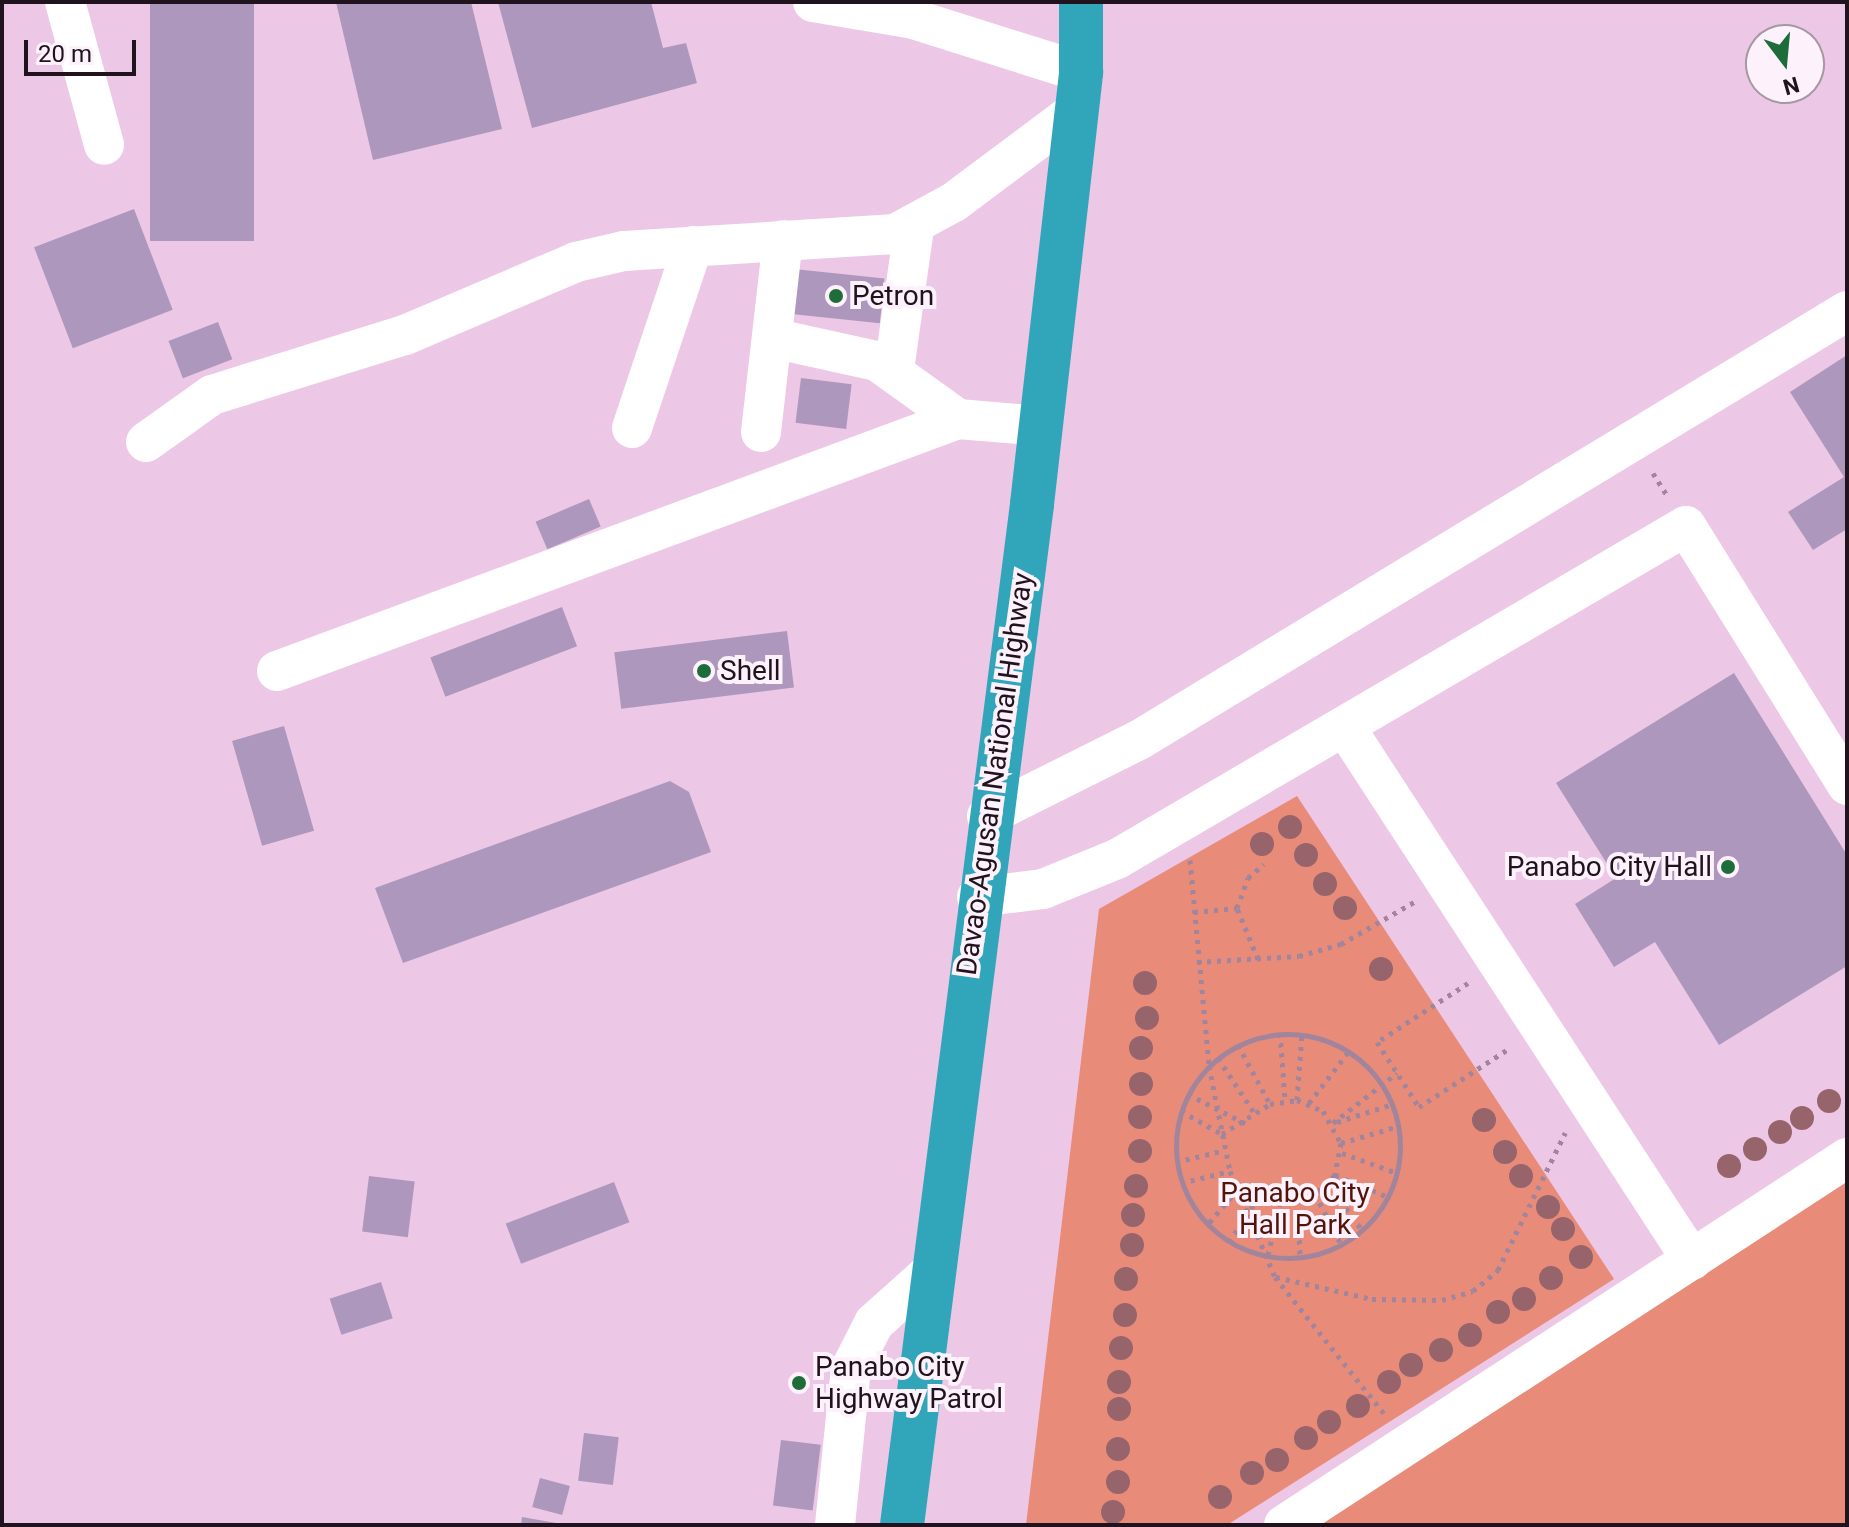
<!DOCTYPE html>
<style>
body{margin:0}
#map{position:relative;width:1849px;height:1527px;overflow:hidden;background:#ecc7e6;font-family:Roboto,sans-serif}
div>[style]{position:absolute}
.green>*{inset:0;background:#e88b79}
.building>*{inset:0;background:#ad97bc;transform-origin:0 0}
.path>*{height:5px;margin-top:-2.5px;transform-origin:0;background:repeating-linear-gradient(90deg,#a1859d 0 4px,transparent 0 10px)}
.path>.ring{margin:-2.5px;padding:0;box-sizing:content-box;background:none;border:5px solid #a1859d;border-radius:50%}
.minor>*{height:40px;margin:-20px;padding:0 20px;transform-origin:20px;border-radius:20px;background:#fff}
.highway>*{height:44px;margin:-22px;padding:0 22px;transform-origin:22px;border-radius:22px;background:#31a6ba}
.trees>*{width:24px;height:24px;margin:-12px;border-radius:50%;background:#98646c}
.dots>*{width:22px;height:22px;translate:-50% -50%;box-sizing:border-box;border:4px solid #fdf1fb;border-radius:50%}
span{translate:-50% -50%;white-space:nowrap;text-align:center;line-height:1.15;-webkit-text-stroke:8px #fdf1fb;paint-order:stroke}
.poi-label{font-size:28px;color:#20131e}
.left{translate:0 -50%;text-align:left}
.right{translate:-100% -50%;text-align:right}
.street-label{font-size:28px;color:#20131e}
.park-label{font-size:28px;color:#531309}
.frame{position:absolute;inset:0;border:4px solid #20131e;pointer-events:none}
.north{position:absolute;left:1745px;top:24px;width:80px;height:80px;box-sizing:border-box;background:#fdf1fb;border:2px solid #a598a3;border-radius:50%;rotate:164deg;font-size:22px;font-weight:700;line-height:32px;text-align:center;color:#20131e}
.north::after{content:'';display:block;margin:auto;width:28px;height:36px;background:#1f6c3b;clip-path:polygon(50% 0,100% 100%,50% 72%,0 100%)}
.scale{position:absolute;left:24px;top:40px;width:112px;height:36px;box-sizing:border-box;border:4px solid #20131e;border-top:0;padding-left:10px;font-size:24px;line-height:28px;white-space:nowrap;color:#20131e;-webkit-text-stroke:6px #fdf1fb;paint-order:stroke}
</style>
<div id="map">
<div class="green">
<div style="clip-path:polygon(1297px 796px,1614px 1279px,1227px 1525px,1026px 1525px,1099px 909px)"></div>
<div style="clip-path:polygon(1847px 1181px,1847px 1525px,1318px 1525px)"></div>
</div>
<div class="building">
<div style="left:150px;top:2px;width:104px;height:239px"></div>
<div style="clip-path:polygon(336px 2px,471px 2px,502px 129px,373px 160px)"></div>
<div style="clip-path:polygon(498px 2px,651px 2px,663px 48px,686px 43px,697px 83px,532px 128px)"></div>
<div style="left:134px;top:209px;width:108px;height:107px;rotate:69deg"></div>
<div style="left:794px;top:269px;width:91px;height:45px;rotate:6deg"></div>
<div style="left:218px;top:322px;width:40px;height:53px;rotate:69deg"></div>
<div style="clip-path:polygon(1847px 355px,1847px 529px,1813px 550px,1788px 512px,1844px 477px,1790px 392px)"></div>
<div style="left:801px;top:378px;width:51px;height:45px;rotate:7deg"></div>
<div style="left:589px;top:499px;width:30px;height:58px;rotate:67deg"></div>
<div style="left:562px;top:607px;width:42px;height:141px;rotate:69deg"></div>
<div style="left:787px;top:631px;width:57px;height:174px;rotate:83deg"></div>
<div style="clip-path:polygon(1734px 673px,1847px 855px,1847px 966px,1719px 1045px,1655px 942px,1614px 967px,1575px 904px,1616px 878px,1556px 783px)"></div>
<div style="left:284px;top:726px;width:109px;height:54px;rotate:74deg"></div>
<div style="clip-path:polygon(670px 781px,689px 792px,711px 852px,403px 963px,375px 888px)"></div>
<div style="left:369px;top:1176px;width:46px;height:56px;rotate:7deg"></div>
<div style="left:614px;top:1182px;width:43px;height:116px;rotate:69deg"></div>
<div style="left:381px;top:1282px;width:38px;height:54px;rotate:72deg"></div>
<div style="left:584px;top:1433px;width:35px;height:48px;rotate:7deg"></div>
<div style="left:781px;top:1440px;width:40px;height:66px;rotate:7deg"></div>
<div style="left:540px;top:1478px;width:31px;height:30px;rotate:15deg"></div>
<div style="clip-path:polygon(522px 1517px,556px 1523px,556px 1525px,521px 1525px)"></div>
</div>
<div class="path">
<div style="left:1653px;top:473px;width:26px;rotate:58deg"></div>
<div style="left:1190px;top:860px;width:207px;rotate:84.7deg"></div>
<div style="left:1209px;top:1066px;width:107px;rotate:78.7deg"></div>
<div style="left:1230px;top:1171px;width:115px;rotate:67deg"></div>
<div style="left:1275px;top:1277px;width:176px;rotate:51.4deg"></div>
<div style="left:1194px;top:912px;width:43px;rotate:-5.3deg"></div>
<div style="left:1258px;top:959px;width:55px;rotate:-112.4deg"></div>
<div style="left:1237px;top:908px;width:32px;rotate:-70deg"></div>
<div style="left:1248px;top:878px;width:21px;rotate:-41deg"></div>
<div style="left:1197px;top:962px;width:102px;rotate:-3.4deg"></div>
<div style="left:1299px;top:956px;width:44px;rotate:-15.9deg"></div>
<div style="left:1341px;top:944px;width:84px;rotate:-29.9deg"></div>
<div style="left:1468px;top:983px;width:108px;rotate:147deg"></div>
<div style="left:1377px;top:1042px;width:77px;rotate:57.1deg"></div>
<div style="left:1419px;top:1107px;width:108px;rotate:-33deg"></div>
<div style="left:1280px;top:1033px;width:67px;rotate:85.7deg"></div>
<div class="ring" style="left:1176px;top:1034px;width:219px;height:219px"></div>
<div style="left:1238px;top:1045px;width:67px;rotate:61.5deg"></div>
<div style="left:1218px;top:1058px;width:67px;rotate:56.5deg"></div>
<div style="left:1188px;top:1094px;width:65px;rotate:27.3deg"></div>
<div style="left:1297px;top:1100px;width:66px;rotate:-85.7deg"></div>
<div style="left:1309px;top:1103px;width:66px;rotate:-52.4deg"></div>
<div style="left:1181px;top:1111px;width:47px;rotate:29.3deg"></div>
<div style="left:1222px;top:1134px;width:57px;rotate:-32deg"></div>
<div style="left:1270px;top:1104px;width:27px;rotate:-8deg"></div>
<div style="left:1297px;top:1100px;width:28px;rotate:23deg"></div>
<div style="left:1323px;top:1111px;width:37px;rotate:61deg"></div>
<div style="left:1341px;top:1143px;width:33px;rotate:101deg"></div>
<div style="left:1335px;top:1175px;width:28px;rotate:136deg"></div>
<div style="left:1315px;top:1194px;width:34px;rotate:172deg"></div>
<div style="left:1281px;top:1199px;width:44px;rotate:-166.9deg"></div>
<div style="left:1238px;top:1189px;width:48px;rotate:130.7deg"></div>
<div style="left:1337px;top:1122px;width:59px;rotate:-17.8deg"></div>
<div style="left:1333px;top:1123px;width:81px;rotate:-38deg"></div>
<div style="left:1341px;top:1143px;width:60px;rotate:-16.3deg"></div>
<div style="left:1342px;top:1153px;width:59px;rotate:20deg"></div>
<div style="left:1176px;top:1162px;width:50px;rotate:-13.8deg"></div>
<div style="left:1335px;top:1175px;width:57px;rotate:22.5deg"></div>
<div style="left:1181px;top:1183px;width:50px;rotate:-13.8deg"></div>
<div style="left:1328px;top:1184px;width:57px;rotate:53.5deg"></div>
<div style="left:1315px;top:1194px;width:56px;rotate:62.5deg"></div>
<div style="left:1298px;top:1200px;width:57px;rotate:88deg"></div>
<div style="left:1229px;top:1242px;width:60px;rotate:-56.6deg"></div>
<div style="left:1268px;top:1255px;width:57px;rotate:-76.9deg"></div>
<div style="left:1276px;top:1277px;width:98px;rotate:12.9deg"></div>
<div style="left:1372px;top:1299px;width:70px;rotate:0.8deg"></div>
<div style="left:1442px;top:1300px;width:32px;rotate:-16deg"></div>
<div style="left:1473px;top:1291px;width:33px;rotate:-40deg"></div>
<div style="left:1498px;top:1270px;width:153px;rotate:-63.9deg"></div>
</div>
<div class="minor">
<div style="left:65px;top:2px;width:148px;rotate:74.7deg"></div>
<div style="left:813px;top:2px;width:101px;rotate:9.6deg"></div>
<div style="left:913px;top:19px;width:176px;rotate:17.5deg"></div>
<div style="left:772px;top:338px;width:107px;rotate:12.4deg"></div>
<div style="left:877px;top:361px;width:100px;rotate:35.6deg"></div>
<div style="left:894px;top:370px;width:144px;rotate:-82deg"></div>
<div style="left:632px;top:428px;width:192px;rotate:-71.5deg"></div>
<div style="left:761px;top:432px;width:193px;rotate:-83.5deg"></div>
<div style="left:146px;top:442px;width:81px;rotate:-35.5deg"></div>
<div style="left:212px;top:395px;width:202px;rotate:-17.3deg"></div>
<div style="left:405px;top:335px;width:186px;rotate:-23.1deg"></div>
<div style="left:576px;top:262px;width:49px;rotate:-12.9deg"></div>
<div style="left:624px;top:251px;width:272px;rotate:-3.6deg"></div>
<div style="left:895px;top:234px;width:67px;rotate:-28.5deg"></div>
<div style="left:954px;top:202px;width:154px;rotate:-36.8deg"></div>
<div style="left:277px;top:671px;width:726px;rotate:-20.31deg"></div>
<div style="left:958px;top:419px;width:83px;rotate:4.8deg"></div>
<div style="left:1345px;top:727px;width:636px;rotate:56.93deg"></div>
<div style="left:987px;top:816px;width:170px;rotate:-26.6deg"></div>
<div style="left:1139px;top:740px;width:828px;rotate:-31.21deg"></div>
<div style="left:977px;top:897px;width:66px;rotate:-6.9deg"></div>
<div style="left:1043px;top:889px;width:80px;rotate:-22.1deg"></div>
<div style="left:1117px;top:859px;width:659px;rotate:-30.34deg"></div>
<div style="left:1686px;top:526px;width:305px;rotate:58.1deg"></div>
<div style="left:835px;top:1525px;width:158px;rotate:-84.2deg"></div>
<div style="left:851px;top:1368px;width:51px;rotate:-62.9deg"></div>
<div style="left:874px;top:1323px;width:78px;rotate:-41.9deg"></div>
<div style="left:1284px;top:1525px;width:672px;rotate:-33.1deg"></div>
</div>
<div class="highway">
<div style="left:902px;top:1525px;width:1029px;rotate:-82.74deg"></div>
<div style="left:1032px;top:504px;width:435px;rotate:-83.5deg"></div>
<div style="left:1081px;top:72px;width:70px;rotate:-90deg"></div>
</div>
<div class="trees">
<div style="left:1290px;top:827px"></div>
<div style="left:1262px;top:844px"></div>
<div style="left:1306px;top:855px"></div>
<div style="left:1325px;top:884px"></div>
<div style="left:1345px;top:908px"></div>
<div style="left:1381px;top:969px"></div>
<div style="left:1145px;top:983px"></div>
<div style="left:1147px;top:1018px"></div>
<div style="left:1141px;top:1048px"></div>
<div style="left:1141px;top:1084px"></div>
<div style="left:1829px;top:1101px"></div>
<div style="left:1140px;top:1117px"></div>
<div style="left:1802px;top:1118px"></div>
<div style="left:1484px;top:1120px"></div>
<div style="left:1780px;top:1132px"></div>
<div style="left:1755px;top:1149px"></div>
<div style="left:1140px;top:1151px"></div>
<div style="left:1505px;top:1152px"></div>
<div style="left:1729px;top:1166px"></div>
<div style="left:1521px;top:1176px"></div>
<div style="left:1136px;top:1186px"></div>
<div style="left:1548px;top:1207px"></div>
<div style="left:1133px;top:1215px"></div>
<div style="left:1563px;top:1229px"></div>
<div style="left:1132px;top:1245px"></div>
<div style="left:1581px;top:1257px"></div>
<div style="left:1551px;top:1278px"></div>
<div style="left:1126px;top:1279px"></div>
<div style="left:1524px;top:1299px"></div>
<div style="left:1498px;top:1312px"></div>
<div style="left:1125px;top:1315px"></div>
<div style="left:1470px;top:1335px"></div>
<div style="left:1121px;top:1348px"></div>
<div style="left:1441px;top:1350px"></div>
<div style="left:1411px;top:1365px"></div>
<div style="left:1119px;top:1382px"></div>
<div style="left:1389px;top:1382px"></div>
<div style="left:1358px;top:1406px"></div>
<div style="left:1119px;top:1409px"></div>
<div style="left:1329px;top:1422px"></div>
<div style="left:1306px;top:1438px"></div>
<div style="left:1118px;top:1449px"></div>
<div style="left:1277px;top:1460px"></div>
<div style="left:1252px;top:1473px"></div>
<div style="left:1118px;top:1482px"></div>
<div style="left:1220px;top:1497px"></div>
<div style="left:1113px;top:1512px"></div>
</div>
<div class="dots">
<div style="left:836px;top:296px;background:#1f6c3b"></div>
<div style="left:704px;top:671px;background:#1f6c3b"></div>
<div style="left:1728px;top:867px;background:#1f6c3b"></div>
<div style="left:799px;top:1383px;background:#1f6c3b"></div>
</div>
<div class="poi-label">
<span class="left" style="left:852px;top:296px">Petron</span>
<span class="left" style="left:720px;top:671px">Shell</span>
<span class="right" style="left:1712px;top:867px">Panabo City Hall</span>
<span class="left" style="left:815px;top:1383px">Panabo City<br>Highway Patrol</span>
</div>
<div class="street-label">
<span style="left:995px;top:774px;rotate:-82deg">Davao-Agusan National Highway</span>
</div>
<div class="park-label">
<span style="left:1295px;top:1209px">Panabo City<br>Hall Park</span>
</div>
<div class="frame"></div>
<div class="north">N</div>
<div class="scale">20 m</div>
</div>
